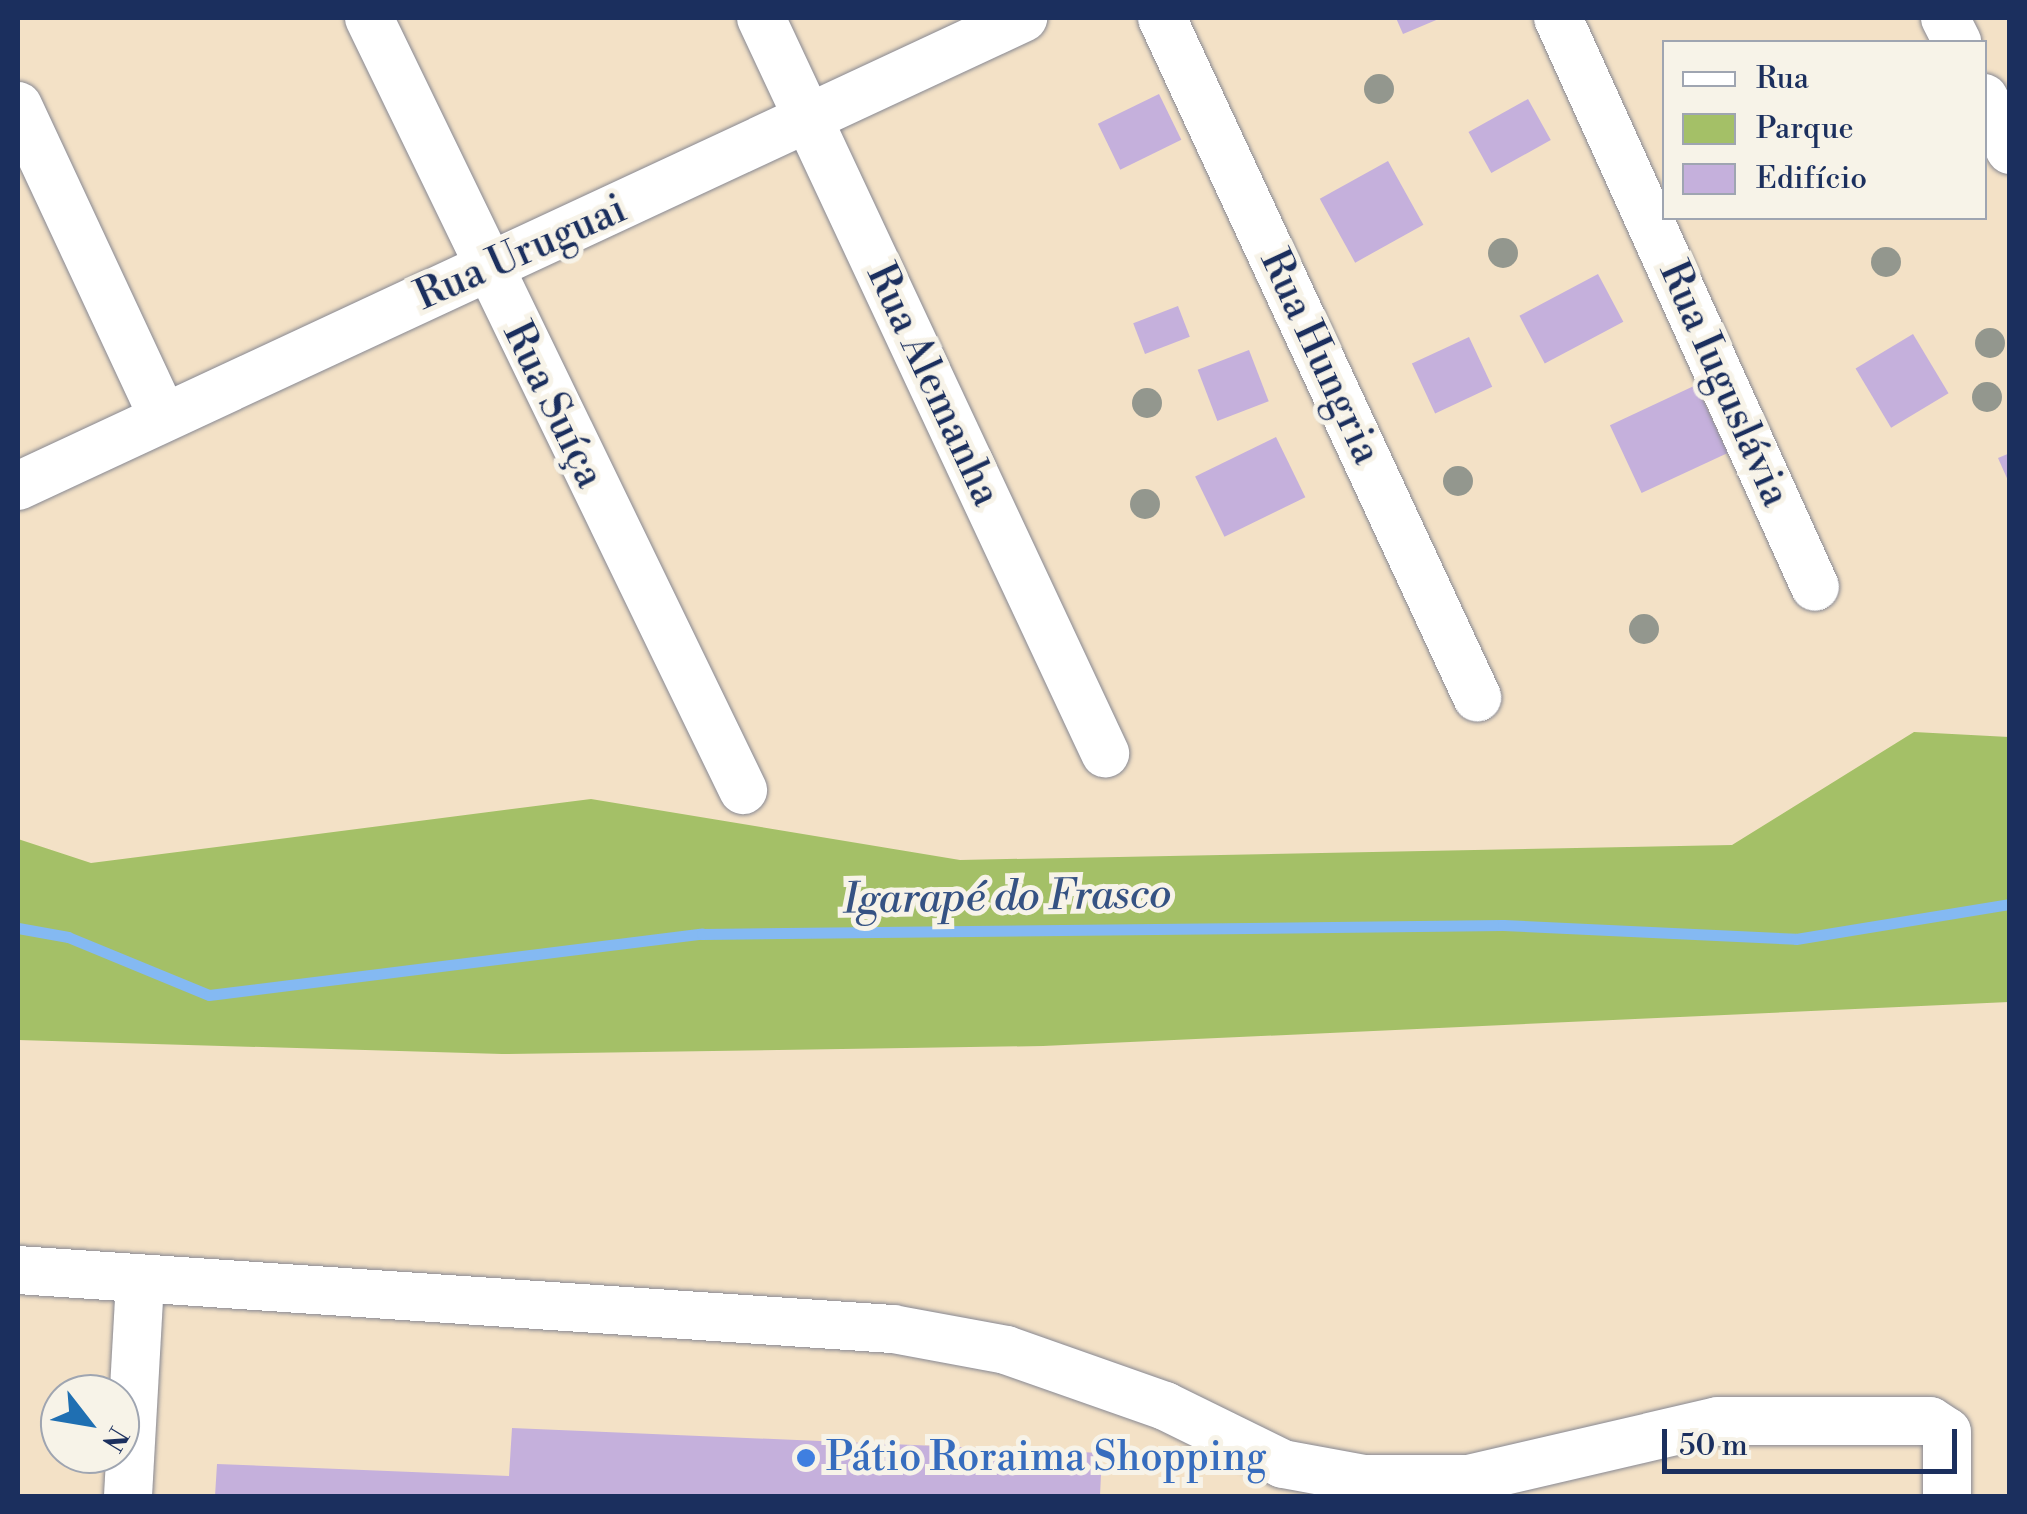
<!DOCTYPE html>
<meta charset="utf-8">
<style>
body{margin:0}
#map{position:relative;width:2027px;height:1514px;overflow:hidden;background:#f3e1c6;font-family:"Libre Bodoni",serif}
div>[style]{position:absolute}
.green>*{inset:0;background:#a4c067}
.stream>*{height:11px;margin:-5.5px;padding:0 5.5px;transform-origin:5.5px;border-radius:5.5px;background:#84b9f2}
.building>*{inset:0;background:#c5b0dc;transform-origin:0 0}
.roads{filter:drop-shadow(0 0 2px #878892) drop-shadow(0 0 2px #878892)}
.minor>*{height:48px;margin:-24px;padding:0 24px;transform-origin:24px;border-radius:24px;background:#fff}
.trees>*{width:30px;height:30px;margin:-15px;border-radius:50%;background:#93978e}
.dots>*{width:28px;height:28px;translate:-50% -50%;box-sizing:border-box;border:5px solid #f7f3e8;border-radius:50%}
span{translate:-50% -50%;white-space:nowrap;text-align:center;line-height:1.15;-webkit-text-stroke:10px #f7f3e8;paint-order:stroke}
.street-label{font-size:40px;color:#1b2f5e}
.shop-label{font-size:40px;color:#366cbe}
.left{translate:0 -50%;text-align:left}
.water-label{font-size:42px;color:#355283;font-style:italic}
.frame{position:absolute;inset:0;border:20px solid #1b2f5e;pointer-events:none}
.legend{position:absolute;left:1662px;top:40px;width:325px;height:180px;box-sizing:border-box;background:#f7f3e8;border:2px solid #9fa5b1;margin:0;padding:12px 18px;list-style:none;font-size:30px;color:#1b2f5e}
.legend li{display:flex;align-items:center;gap:20px;height:50px}
.legend b{width:50px;border:2px solid #9fa5b1}
.north{position:absolute;left:40px;top:1374px;width:100px;height:100px;box-sizing:border-box;background:#f7f3e8;border:2px solid #9fa5b1;border-radius:50%;rotate:121deg;font-size:28px;font-weight:700;line-height:40px;text-align:center;color:#1b2f5e}
.north::after{content:'';display:block;margin:auto;width:35px;height:45px;background:#1f6fb2;clip-path:polygon(50% 0,100% 100%,50% 72%,0 100%)}
.scale{position:absolute;left:1662px;top:1429px;width:295px;height:45px;box-sizing:border-box;border:5px solid #1b2f5e;border-top:0;padding-left:12px;font-size:30px;line-height:35px;white-space:nowrap;color:#1b2f5e;-webkit-text-stroke:8px #f7f3e8;paint-order:stroke}
</style>
<div id="map">
<div class="green">
<div style="clip-path:polygon(1914px 732px,2009px 737px,2009px 1002px,1043px 1046px,502px 1054px,18px 1040px,18px 839px,91px 863px,591px 799px,960px 860px,1732px 845px)"></div>
</div>
<div class="stream">
<div style="left:18px;top:928px;width:51px;rotate:10.2deg"></div>
<div style="left:68px;top:937px;width:152px;rotate:22.4deg"></div>
<div style="left:209px;top:995px;width:497px;rotate:-7.1deg"></div>
<div style="left:702px;top:934px;width:801px;rotate:-0.64deg"></div>
<div style="left:1503px;top:925px;width:293px;rotate:2.7deg"></div>
<div style="left:1796px;top:939px;width:217px;rotate:-9.3deg"></div>
</div>
<div class="building">
<div style="clip-path:polygon(1396px 18px,1441px 18px,1403px 34px)"></div>
<div style="left:1159px;top:94px;width:51px;height:68px;rotate:64deg"></div>
<div style="left:1528px;top:99px;width:47px;height:68px;rotate:61deg"></div>
<div style="left:1388px;top:161px;width:73px;height:78px;rotate:61deg"></div>
<div style="left:1598px;top:274px;width:54px;height:89px;rotate:62deg"></div>
<div style="left:1178px;top:306px;width:33px;height:48px;rotate:69deg"></div>
<div style="left:1913px;top:334px;width:69px;height:67px;rotate:59deg"></div>
<div style="left:1469px;top:337px;width:55px;height:63px;rotate:65deg"></div>
<div style="left:1249px;top:350px;width:55px;height:55px;rotate:69deg"></div>
<div style="left:1696px;top:385px;width:75px;height:95px;rotate:65deg"></div>
<div style="left:1276px;top:437px;width:67px;height:90px;rotate:64deg"></div>
<div style="clip-path:polygon(2010px 453px,2010px 485px,1998px 458px)"></div>
<div style="clip-path:polygon(512px 1428px,1102px 1453px,1100px 1496px,215px 1496px,217px 1464px,509px 1476px)"></div>
</div>
<div class="roads">
<div class="minor">
<div style="left:369px;top:18px;width:858px;rotate:64.15deg"></div>
<div style="left:761px;top:18px;width:812px;rotate:64.92deg"></div>
<div style="left:1162px;top:18px;width:749px;rotate:65.11deg"></div>
<div style="left:1558px;top:18px;width:624px;rotate:65.69deg"></div>
<div style="left:1945px;top:18px;width:27px;rotate:63deg"></div>
<div style="left:1984px;top:98px;width:58px;rotate:63.4deg"></div>
<div style="left:18px;top:106px;width:343px;rotate:65deg"></div>
<div style="left:18px;top:486px;width:1109px;rotate:-24.97deg"></div>
<div style="left:18px;top:1270px;width:877px;rotate:3.86deg"></div>
<div style="left:893px;top:1329px;width:115px;rotate:10.5deg"></div>
<div style="left:1006px;top:1350px;width:169px;rotate:19.4deg"></div>
<div style="left:1165px;top:1406px;width:131px;rotate:26.2deg"></div>
<div style="left:1283px;top:1464px;width:83px;rotate:10.4deg"></div>
<div style="left:1365px;top:1479px;width:104px"></div>
<div style="left:1469px;top:1479px;width:256px;rotate:-13.1deg"></div>
<div style="left:1718px;top:1421px;width:212px"></div>
<div style="left:1930px;top:1421px;width:20px;rotate:33deg"></div>
<div style="left:1947px;top:1432px;width:64px;rotate:90deg"></div>
<div style="left:128px;top:1496px;width:215px;rotate:-86.8deg"></div>
</div>
</div>
<div class="trees">
<div style="left:1379px;top:89px"></div>
<div style="left:1503px;top:253px"></div>
<div style="left:1886px;top:262px"></div>
<div style="left:1990px;top:343px"></div>
<div style="left:1987px;top:397px"></div>
<div style="left:1147px;top:403px"></div>
<div style="left:1458px;top:481px"></div>
<div style="left:1145px;top:504px"></div>
<div style="left:1644px;top:629px"></div>
</div>
<div class="dots">
<div style="left:806px;top:1458px;background:#3f7fe0"></div>
</div>
<div class="street-label">
<span style="left:521px;top:253px;rotate:-24deg">Rua Uruguai</span>
<span style="left:1320px;top:357px;rotate:65deg">Rua Hungria</span>
<span style="left:1724px;top:384px;rotate:66deg">Rua Iuguslávia</span>
<span style="left:933px;top:385px;rotate:65deg">Rua Alemanha</span>
<span style="left:553px;top:405px;rotate:64deg">Rua Suíça</span>
</div>
<div class="shop-label">
<span class="left" style="left:826px;top:1458px">Pátio Roraima Shopping</span>
</div>
<div class="water-label">
<span style="left:1007px;top:898px;rotate:-1deg">Igarapé do Frasco</span>
</div>
<div class="frame"></div>
<ul class="legend">
<li><b style="height:12px;background:#fff"></b>Rua</li>
<li><b style="height:28px;background:#a4c067"></b>Parque</li>
<li><b style="height:28px;background:#c5b0dc"></b>Edifício</li>
</ul>
<div class="north">N</div>
<div class="scale">50 m</div>
</div>
